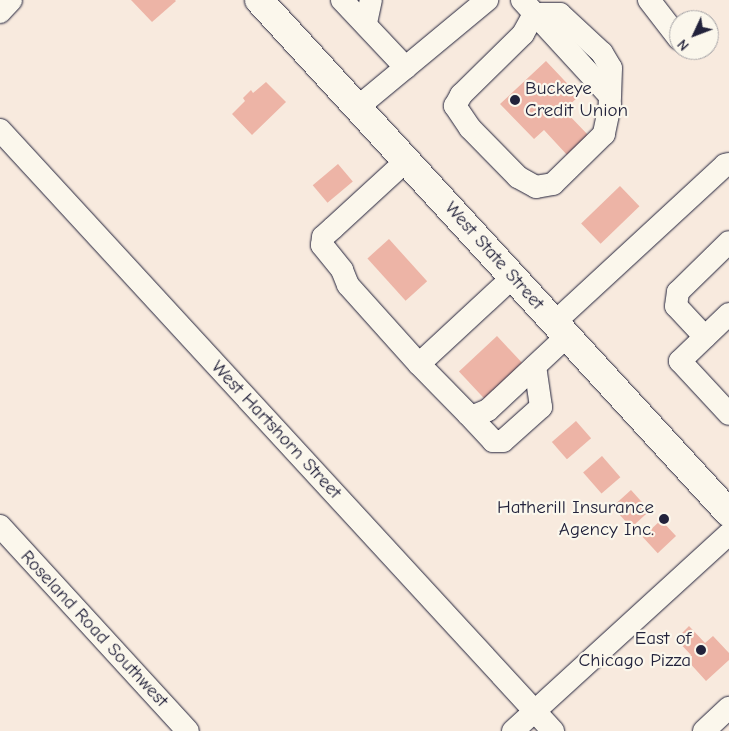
<!DOCTYPE html>
<style>
body{margin:0}
#map{position:relative;width:729px;height:731px;overflow:hidden;background:#f8eade;font-family:"Comic Neue",sans-serif}
div>[style]{position:absolute}
.building>*{inset:0;background:#edb4a6;transform-origin:0 0}
.roads{filter:drop-shadow(0 0 1px #22223b) drop-shadow(0 0 1px #22223b)}
.minor>*{height:22px;margin:-11px;padding:0 11px;transform-origin:11px;border-radius:11px;background:#fbf7ec}
.highway>*{height:28px;margin:-14px;padding:0 14px;transform-origin:14px;border-radius:14px;background:#fbf7ec}
.dots>*{width:14px;height:14px;translate:-50% -50%;box-sizing:border-box;border:2px solid #fbf7ec;border-radius:50%}
span{translate:-50% -50%;white-space:nowrap;text-align:center;line-height:1.15;-webkit-text-stroke:4.5px #fbf7ec;paint-order:stroke}
.poi-label{font-size:19px;color:#22223b}
.left{translate:0 -50%;text-align:left}
.right{translate:-100% -50%;text-align:right}
.street-label{font-size:19px;color:#22223b}
.north{position:absolute;left:669px;top:10px;width:50px;height:50px;box-sizing:border-box;background:#fbf7ec;border:1px solid #a4a2a5;border-radius:50%;rotate:227deg;font-size:14px;font-weight:700;line-height:20px;text-align:center;color:#22223b}
.north::after{content:'';display:block;margin:auto;width:18px;height:22px;background:#22223b;clip-path:polygon(50% 0,100% 100%,50% 72%,0 100%)}
</style>
<div id="map">
<div class="building">
<div style="clip-path:polygon(131px 0,175px 0,176px 1px,152px 22px)"></div>
<div style="clip-path:polygon(546px 61px,579px 96px,564px 110px,589px 136px,568px 156px,544px 130px,534px 139px,500px 104px)"></div>
<div style="clip-path:polygon(266px 82px,286px 102px,252px 135px,232px 114px,245px 101px,243px 98px,251px 90px,253px 93px)"></div>
<div style="left:338px;top:164px;width:23px;height:33px;rotate:50deg"></div>
<div style="left:620px;top:186px;width:28px;height:54px;rotate:46deg"></div>
<div style="left:389px;top:239px;width:57px;height:29px;rotate:48deg"></div>
<div style="left:497px;top:336px;width:37px;height:52px;rotate:47deg"></div>
<div style="left:576px;top:421px;width:23px;height:32px;rotate:49deg"></div>
<div style="left:602px;top:456px;width:28px;height:25px;rotate:49deg"></div>
<div style="left:631px;top:490px;width:28px;height:25px;rotate:48deg"></div>
<div style="left:661px;top:520px;width:22px;height:25px;rotate:47deg"></div>
<div style="clip-path:polygon(689px 626px,705px 643px,713px 636px,729px 653px,729px 660px,706px 681px,687px 660px,691px 655px,676px 639px)"></div>
</div>
<div class="roads">
<div class="minor">
<div style="left:342px;top:0;width:93px;rotate:46.7deg"></div>
<div style="left:522px;top:0;width:130px;rotate:47.5deg"></div>
<div style="left:649px;top:0;width:49px;rotate:52.4deg"></div>
<div style="left:0;top:12px;width:16px;rotate:-47deg"></div>
<div style="left:534px;top:14px;width:26px"></div>
<div style="left:560px;top:14px;width:57px;rotate:42.9deg"></div>
<div style="left:602px;top:53px;width:17px;rotate:59deg"></div>
<div style="left:611px;top:68px;width:37px;rotate:92deg"></div>
<div style="left:610px;top:105px;width:30px;rotate:102deg"></div>
<div style="left:604px;top:134px;width:71px;rotate:135.6deg"></div>
<div style="left:553px;top:184px;width:17px;rotate:170deg"></div>
<div style="left:536px;top:187px;width:21px;rotate:-151deg"></div>
<div style="left:518px;top:177px;width:69px;rotate:-134.4deg"></div>
<div style="left:470px;top:128px;width:27px;rotate:-124deg"></div>
<div style="left:455px;top:106px;width:13px;rotate:-61deg"></div>
<div style="left:461px;top:95px;width:87px;rotate:-44.5deg"></div>
<div style="left:523px;top:34px;width:23px;rotate:-61deg"></div>
<div style="left:366px;top:23px;width:24px;rotate:-78deg"></div>
<div style="left:358px;top:107px;width:168px;rotate:-39.7deg"></div>
<div style="left:0;top:130px;width:817px;rotate:47.38deg"></div>
<div style="left:407px;top:160px;width:100px;rotate:137.4deg"></div>
<div style="left:333px;top:228px;width:13px;rotate:138deg"></div>
<div style="left:323px;top:237px;width:8px;rotate:97deg"></div>
<div style="left:322px;top:245px;width:32px;rotate:51deg"></div>
<div style="left:342px;top:270px;width:16px;rotate:68deg"></div>
<div style="left:348px;top:285px;width:106px;rotate:48.1deg"></div>
<div style="left:419px;top:364px;width:70px;rotate:45.6deg"></div>
<div style="left:468px;top:414px;width:6px;rotate:18deg"></div>
<div style="left:474px;top:416px;width:15px;rotate:-23deg"></div>
<div style="left:488px;top:410px;width:108px;rotate:-43.1deg"></div>
<div style="left:729px;top:314px;width:68px;rotate:136.2deg"></div>
<div style="left:680px;top:361px;width:72px;rotate:47.2deg"></div>
<div style="left:555px;top:322px;width:231px;rotate:-42.7deg"></div>
<div style="left:725px;top:165px;width:4px;rotate:-14deg"></div>
<div style="left:705px;top:337px;width:42px;rotate:-133.1deg"></div>
<div style="left:676px;top:306px;width:14px;rotate:-82deg"></div>
<div style="left:678px;top:292px;width:71px;rotate:-44.4deg"></div>
<div style="left:419px;top:364px;width:128px;rotate:-42.8deg"></div>
<div style="left:468px;top:414px;width:37px;rotate:47deg"></div>
<div style="left:493px;top:441px;width:10px"></div>
<div style="left:503px;top:441px;width:51px;rotate:-41.8deg"></div>
<div style="left:541px;top:407px;width:41px;rotate:-98.3deg"></div>
<div style="left:0;top:526px;width:278px;rotate:47.5deg"></div>
<div style="left:513px;top:731px;width:292px;rotate:-42.4deg"></div>
<div style="left:704px;top:731px;width:34px;rotate:-43deg"></div>
</div>
<div class="highway">
<div style="left:259px;top:0;width:696px;rotate:47.5deg"></div>
</div>
</div>
<div class="dots">
<div style="left:515px;top:100px;background:#22223b"></div>
<div style="left:664px;top:519px;background:#22223b"></div>
<div style="left:701px;top:650px;background:#22223b"></div>
</div>
<div class="poi-label">
<span class="left" style="left:525px;top:100px">Buckeye<br>Credit Union</span>
<span class="right" style="left:654px;top:519px">Hatherill Insurance<br>Agency Inc.</span>
<span class="right" style="left:691px;top:650px">East of<br>Chicago Pizza</span>
</div>
<div class="street-label">
<span style="left:494px;top:256px;rotate:48deg">West State Street</span>
<span style="left:276px;top:430px;rotate:47deg">West Hartshorn Street</span>
<span style="left:94px;top:629px;rotate:47deg">Roseland Road Southwest</span>
</div>
<div class="north">N</div>
</div>
